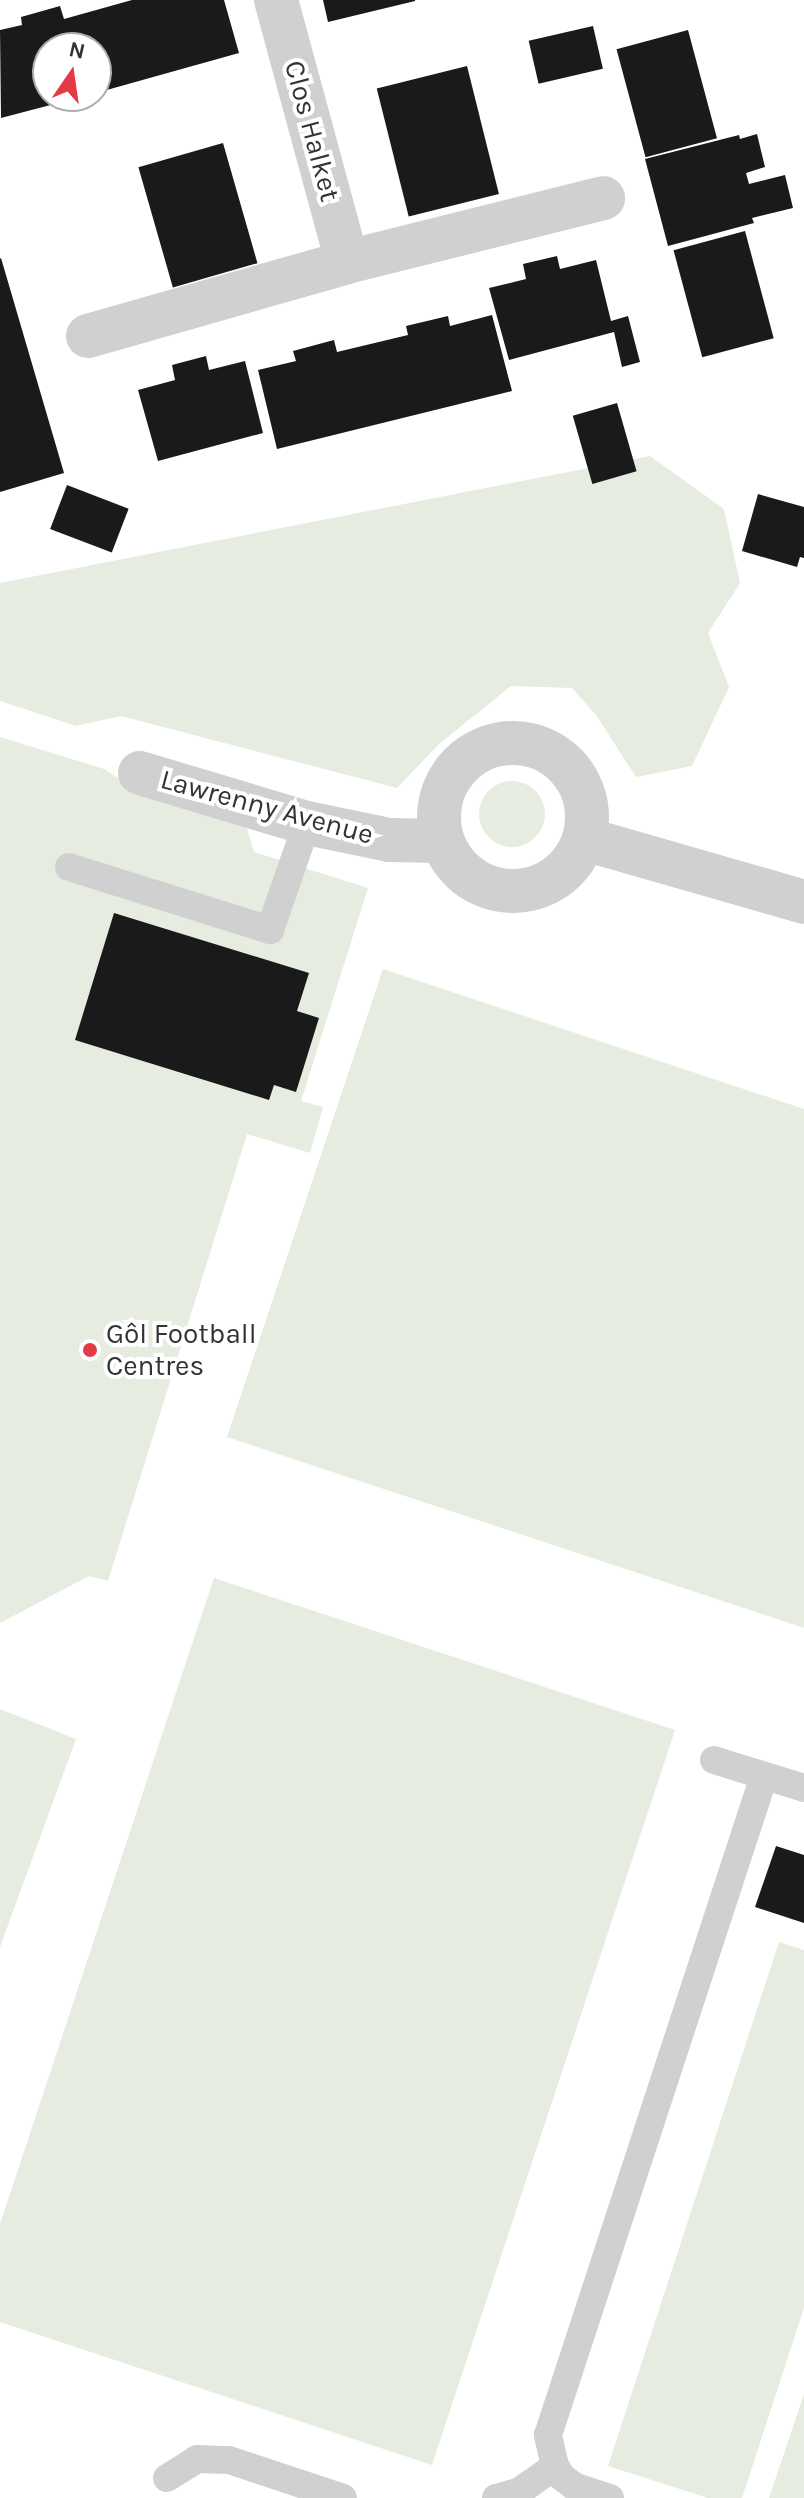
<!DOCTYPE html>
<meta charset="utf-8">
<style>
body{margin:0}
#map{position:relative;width:804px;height:2498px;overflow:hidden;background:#fff;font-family:Karla,sans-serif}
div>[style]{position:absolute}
.green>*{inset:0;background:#e6ecdf}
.round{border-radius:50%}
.building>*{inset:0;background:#1a1a1a;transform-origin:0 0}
.lane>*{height:28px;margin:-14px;padding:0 14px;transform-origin:14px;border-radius:14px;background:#d0d0d0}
.street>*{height:44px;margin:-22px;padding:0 22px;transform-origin:22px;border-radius:22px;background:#d0d0d0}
.street>.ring{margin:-22px;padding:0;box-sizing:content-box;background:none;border:44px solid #d0d0d0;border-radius:50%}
.dots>*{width:22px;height:22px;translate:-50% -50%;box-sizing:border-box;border:4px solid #fff;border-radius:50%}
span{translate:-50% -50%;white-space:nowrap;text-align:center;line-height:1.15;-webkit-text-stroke:8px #fff;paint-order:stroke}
.street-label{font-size:28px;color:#333}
.poi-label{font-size:28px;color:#333}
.left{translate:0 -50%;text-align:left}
.north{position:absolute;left:32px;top:32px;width:80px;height:80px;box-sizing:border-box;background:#fff;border:2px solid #adadad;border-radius:50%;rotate:13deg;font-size:22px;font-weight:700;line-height:32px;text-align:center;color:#333}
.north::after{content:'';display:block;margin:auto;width:28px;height:36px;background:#e63946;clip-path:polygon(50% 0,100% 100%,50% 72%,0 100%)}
</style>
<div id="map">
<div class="green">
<div style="clip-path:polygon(650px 456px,724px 509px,740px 583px,708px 633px,729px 687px,692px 766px,636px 777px,596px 715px,572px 688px,511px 686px,439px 744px,397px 788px,121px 716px,76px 726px,0 701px,0 583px)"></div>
<div style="clip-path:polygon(0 737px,104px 769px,131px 786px,246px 826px,254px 852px,368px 888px,301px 1101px,323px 1107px,310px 1153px,247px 1134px,108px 1581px,89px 1576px,0 1623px)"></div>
<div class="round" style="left:479px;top:781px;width:66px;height:66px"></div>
<div style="clip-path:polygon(383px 969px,804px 1109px,804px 1628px,227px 1437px)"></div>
<div style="clip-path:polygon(214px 1578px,675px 1730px,432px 2465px,0 2322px,0 2224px)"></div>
<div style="clip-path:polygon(0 1709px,76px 1739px,0 1947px)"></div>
<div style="clip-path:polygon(779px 1942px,804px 1950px,804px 2308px,742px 2498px,708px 2498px,608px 2466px)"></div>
<div style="clip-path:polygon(804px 2394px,804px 2498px,769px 2498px)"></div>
</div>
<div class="building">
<div style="clip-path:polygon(132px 0,224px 0,239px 53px,96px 93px,96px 48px,48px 48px,48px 96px,81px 97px,1px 118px,0 30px,22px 25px,21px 17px,60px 6px,64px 19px)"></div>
<div style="clip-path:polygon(323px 0,415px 0,415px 1px,328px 22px)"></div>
<div style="left:593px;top:26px;width:44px;height:66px;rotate:77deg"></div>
<div style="left:688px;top:30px;width:112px;height:74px;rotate:75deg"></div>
<div style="left:467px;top:66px;width:132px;height:93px;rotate:76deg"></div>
<div style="clip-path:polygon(757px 134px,765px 167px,746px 173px,749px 184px,785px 175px,793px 208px,752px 218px,754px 223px,668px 246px,645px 159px,739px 135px,740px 139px)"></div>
<div style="left:223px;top:143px;width:125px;height:88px;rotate:74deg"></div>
<div style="left:745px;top:231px;width:111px;height:74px;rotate:75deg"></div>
<div style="clip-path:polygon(557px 256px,560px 269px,596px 260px,611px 321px,628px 316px,640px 362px,622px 367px,614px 332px,509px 360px,489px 288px,526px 279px,523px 264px)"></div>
<div style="clip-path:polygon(1px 258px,64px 473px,0 492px,0 259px)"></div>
<div style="clip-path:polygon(492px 315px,512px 391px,277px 449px,258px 370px,296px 361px,293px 351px,334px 340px,337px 352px,408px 335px,406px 326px,448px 316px,450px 326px)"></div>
<div style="clip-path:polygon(206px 356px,209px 370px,245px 361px,263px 433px,158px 461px,138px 390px,175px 380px,172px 365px)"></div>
<div style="left:617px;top:403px;width:71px;height:46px;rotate:74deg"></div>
<div style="left:67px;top:485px;width:66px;height:47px;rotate:21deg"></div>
<div style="clip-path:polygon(758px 494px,804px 507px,804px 558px,800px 557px,797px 567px,742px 551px)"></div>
<div style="clip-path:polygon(114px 913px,309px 973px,297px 1011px,319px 1018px,296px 1092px,274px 1085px,269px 1100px,75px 1040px)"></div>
<div style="clip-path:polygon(776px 1846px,804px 1855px,804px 1923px,755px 1907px)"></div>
</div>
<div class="lane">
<div style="left:69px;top:867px;width:211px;rotate:17.4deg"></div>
<div style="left:270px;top:930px;width:113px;rotate:-70.9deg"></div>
<div style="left:714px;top:1760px;width:94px;rotate:17.3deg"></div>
<div style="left:167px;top:2478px;width:36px;rotate:-32deg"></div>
<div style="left:197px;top:2459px;width:32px;rotate:2deg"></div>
<div style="left:229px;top:2460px;width:120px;rotate:18.4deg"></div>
<div style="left:496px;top:2498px;width:25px;rotate:-16deg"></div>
<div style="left:520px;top:2491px;width:43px;rotate:-35.5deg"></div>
<div style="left:610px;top:2498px;width:38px;rotate:-162deg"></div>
<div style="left:574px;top:2486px;width:15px;rotate:-143deg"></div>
<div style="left:562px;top:2477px;width:13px;rotate:-122deg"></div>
<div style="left:555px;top:2466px;width:32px;rotate:-103deg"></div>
<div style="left:548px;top:2435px;width:693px;rotate:-71.85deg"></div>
</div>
<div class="street">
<div style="left:276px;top:0;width:271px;rotate:74.8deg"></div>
<div style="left:88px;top:336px;width:269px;rotate:-15.9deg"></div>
<div style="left:347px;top:262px;width:264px;rotate:-14deg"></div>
<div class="ring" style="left:439px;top:743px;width:104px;height:104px"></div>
<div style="left:140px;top:773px;width:174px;rotate:16.7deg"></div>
<div style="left:307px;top:823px;width:84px;rotate:11.7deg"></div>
<div style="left:389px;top:840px;width:53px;rotate:1.1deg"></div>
<div style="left:585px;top:839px;width:228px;rotate:16deg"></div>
</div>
<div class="dots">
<div style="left:90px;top:1350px;background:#e63946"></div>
</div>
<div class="street-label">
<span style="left:312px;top:131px;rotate:75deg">Clos Halket</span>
<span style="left:267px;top:807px;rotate:15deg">Lawrenny Avenue</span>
</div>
<div class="poi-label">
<span class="left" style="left:106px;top:1350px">Gôl Football<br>Centres</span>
</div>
<div class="north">N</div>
</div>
